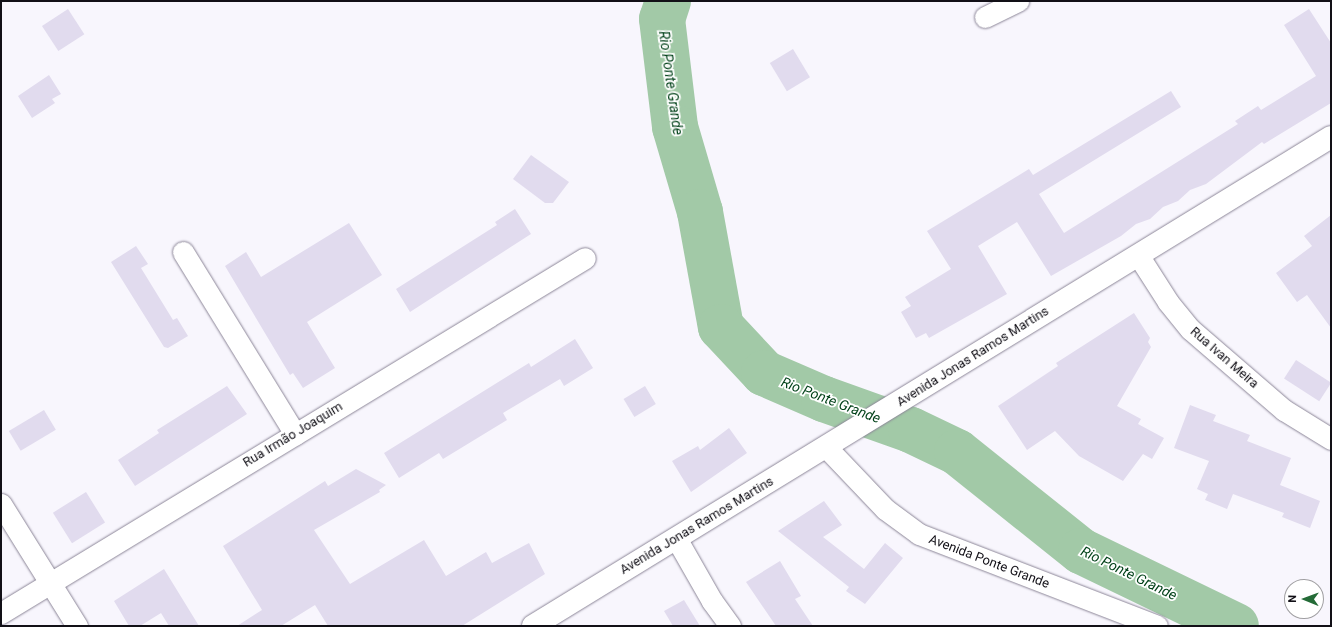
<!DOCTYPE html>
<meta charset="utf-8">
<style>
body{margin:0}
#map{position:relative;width:1332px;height:627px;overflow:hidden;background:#f8f6fd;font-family:Roboto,sans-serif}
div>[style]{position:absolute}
.river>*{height:46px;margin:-23px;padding:0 23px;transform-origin:23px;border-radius:23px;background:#a2c9a7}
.building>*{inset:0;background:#e1dbee;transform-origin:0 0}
.roads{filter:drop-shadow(0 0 1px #8c8698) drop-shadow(0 0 1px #8c8698)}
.minor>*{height:21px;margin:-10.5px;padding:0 10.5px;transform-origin:10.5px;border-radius:10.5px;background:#fff}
.secondary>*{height:22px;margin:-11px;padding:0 11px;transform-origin:11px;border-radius:11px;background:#fff}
span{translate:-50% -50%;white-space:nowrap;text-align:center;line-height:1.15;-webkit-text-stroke:3.5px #fff;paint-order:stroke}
.street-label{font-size:13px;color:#121017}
.water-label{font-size:14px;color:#004118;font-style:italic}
.frame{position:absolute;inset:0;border:2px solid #121017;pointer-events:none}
.north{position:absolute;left:1284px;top:579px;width:40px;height:40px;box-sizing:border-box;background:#fff;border:1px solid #a09fa2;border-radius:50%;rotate:271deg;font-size:11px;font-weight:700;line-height:16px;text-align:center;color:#121017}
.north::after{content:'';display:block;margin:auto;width:14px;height:18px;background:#246b37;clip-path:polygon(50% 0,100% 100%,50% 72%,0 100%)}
</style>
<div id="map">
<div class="river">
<div style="left:668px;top:1px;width:19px;rotate:108deg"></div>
<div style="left:662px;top:19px;width:109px;rotate:83.1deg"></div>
<div style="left:675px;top:127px;width:89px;rotate:73.6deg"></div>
<div style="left:700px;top:212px;width:117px;rotate:79.7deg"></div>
<div style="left:721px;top:327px;width:63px;rotate:46.9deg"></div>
<div style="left:764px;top:373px;width:65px;rotate:23.4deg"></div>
<div style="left:824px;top:399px;width:92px;rotate:19.6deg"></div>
<div style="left:911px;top:430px;width:51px;rotate:25.6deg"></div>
<div style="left:957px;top:452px;width:159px;rotate:38.6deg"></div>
<div style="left:1081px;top:551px;width:172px;rotate:25.8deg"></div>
</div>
<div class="building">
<div style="left:68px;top:9px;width:30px;height:31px;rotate:57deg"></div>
<div style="clip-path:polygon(1309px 9px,1331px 43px,1331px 103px,1264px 144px,1262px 142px,1206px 184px,1190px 190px,1178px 201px,1163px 207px,1150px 219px,1136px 224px,1121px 236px,1051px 276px,1017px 222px,978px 246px,1007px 294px,929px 338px,926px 333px,916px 338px,901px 312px,911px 306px,905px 297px,951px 269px,927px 231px,1029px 169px,1033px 175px,1171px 91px,1181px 107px,1039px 194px,1064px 233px,1238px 124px,1235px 121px,1258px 106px,1261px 110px,1316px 76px,1284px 25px)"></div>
<div style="left:793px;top:49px;width:33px;height:27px;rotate:59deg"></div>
<div style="clip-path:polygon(49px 75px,61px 94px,52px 99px,55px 103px,32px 118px,18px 96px)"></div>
<div style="clip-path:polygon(531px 155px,569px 182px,553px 203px,545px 203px,513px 179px)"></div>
<div style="clip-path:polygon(515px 209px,531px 234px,410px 312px,396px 289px,497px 225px,495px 222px)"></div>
<div style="clip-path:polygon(1331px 215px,1331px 328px,1307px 295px,1297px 302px,1276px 273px,1312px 246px,1304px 236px)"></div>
<div style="clip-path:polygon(349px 223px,382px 275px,307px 322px,335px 368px,303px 388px,293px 373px,290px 375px,225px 266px,246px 252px,261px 277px)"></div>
<div style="clip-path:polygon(136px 246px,148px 264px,141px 268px,173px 320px,177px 318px,188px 336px,168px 348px,164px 347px,111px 262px)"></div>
<div style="clip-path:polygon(1134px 313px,1150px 338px,1148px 342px,1151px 347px,1117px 406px,1141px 419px,1138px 424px,1164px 438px,1152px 459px,1143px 454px,1123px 481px,1079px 456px,1055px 431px,1027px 450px,998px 406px,1058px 366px,1056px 363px)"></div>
<div style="clip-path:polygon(575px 339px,593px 368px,564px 386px,560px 379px,503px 413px,507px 420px,443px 459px,439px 453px,399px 478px,384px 453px,529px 363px,531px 367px)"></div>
<div style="left:1296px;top:360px;width:42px;height:22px;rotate:33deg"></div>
<div style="clip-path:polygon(227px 386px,247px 414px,135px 486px,118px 460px,159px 433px,157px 430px)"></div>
<div style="left:645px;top:386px;width:21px;height:25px;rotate:59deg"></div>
<div style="clip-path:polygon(1190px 405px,1216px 415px,1213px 421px,1250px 435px,1247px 441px,1291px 458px,1280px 485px,1320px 501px,1310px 528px,1282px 517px,1284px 513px,1233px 494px,1227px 509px,1205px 500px,1208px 494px,1197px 489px,1209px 461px,1174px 448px)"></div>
<div style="left:44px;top:410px;width:23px;height:41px;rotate:59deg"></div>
<div style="clip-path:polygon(729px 428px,747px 453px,691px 492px,672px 461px,698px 446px,700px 450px)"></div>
<div style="clip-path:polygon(356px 469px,386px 485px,379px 490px,380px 492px,314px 530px,350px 584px,424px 540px,446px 576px,486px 552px,492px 563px,529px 543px,545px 574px,462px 626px,328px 626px,315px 605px,281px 626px,237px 626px,262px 610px,223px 546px,325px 481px,328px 486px)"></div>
<div style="left:86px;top:492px;width:36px;height:39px;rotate:58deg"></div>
<div style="clip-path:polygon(824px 501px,842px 525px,823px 537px,864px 569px,885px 543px,903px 558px,865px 604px,846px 591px,849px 587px,778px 531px)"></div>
<div style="clip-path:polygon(780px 561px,801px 596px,795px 599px,813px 626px,776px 626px,746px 582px)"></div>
<div style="clip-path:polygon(164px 569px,199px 626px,169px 626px,161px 613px,140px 626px,129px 626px,114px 601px)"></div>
<div style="clip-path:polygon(684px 600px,700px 626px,673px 626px,664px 611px)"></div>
</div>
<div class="roads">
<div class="minor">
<div style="left:985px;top:17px;width:37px;rotate:-26deg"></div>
<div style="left:183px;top:252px;width:214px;rotate:58.4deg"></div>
<div style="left:1138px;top:255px;width:56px;rotate:57.4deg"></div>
<div style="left:1168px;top:302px;width:35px;rotate:51deg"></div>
<div style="left:1190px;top:329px;width:124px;rotate:40.8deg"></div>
<div style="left:1284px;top:410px;width:55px;rotate:31.7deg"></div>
<div style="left:826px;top:447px;width:86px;rotate:46.4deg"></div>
<div style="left:885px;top:509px;width:42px;rotate:36.3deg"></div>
<div style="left:919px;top:534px;width:255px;rotate:21.1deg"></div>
<div style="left:1px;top:504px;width:144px;rotate:58.1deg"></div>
<div style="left:676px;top:538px;width:73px;rotate:60.3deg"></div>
<div style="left:712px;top:601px;width:31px;rotate:54deg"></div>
<div style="left:1px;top:613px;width:683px;rotate:-31.29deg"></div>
</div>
<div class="secondary">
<div style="left:533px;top:626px;width:936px;rotate:-31.5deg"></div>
</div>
</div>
<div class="street-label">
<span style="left:973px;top:357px;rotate:-32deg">Avenida Jonas Ramos Martins</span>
<span style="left:1224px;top:358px;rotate:41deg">Rua Ivan Meira</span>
<span style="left:293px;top:435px;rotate:-31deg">Rua Irmão Joaquim</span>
<span style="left:697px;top:526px;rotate:-31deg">Avenida Jonas Ramos Martins</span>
<span style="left:989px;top:562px;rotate:21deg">Avenida Ponte Grande</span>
</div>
<div class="water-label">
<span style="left:671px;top:83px;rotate:82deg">Rio Ponte Grande</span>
<span style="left:831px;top:400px;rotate:21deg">Rio Ponte Grande</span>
<span style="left:1129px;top:573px;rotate:26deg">Rio Ponte Grande</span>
</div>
<div class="frame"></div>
<div class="north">N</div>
</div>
